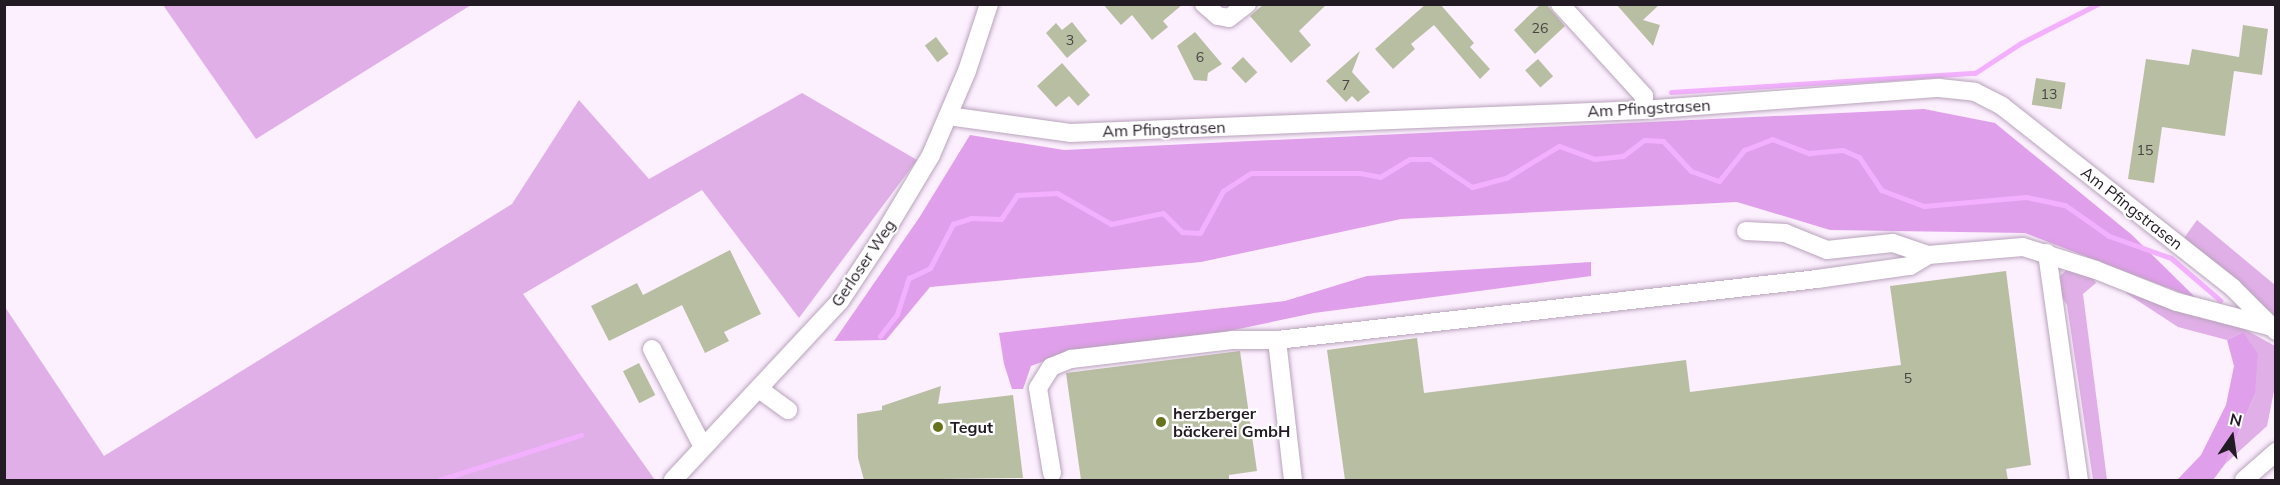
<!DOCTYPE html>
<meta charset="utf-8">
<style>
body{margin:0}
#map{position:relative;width:2280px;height:485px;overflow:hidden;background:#fceffe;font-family:Mulish,sans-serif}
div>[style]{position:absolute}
.green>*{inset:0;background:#e0afe7}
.forest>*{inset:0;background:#e09feb}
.stream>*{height:5px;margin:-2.5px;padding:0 2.5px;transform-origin:2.5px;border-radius:2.5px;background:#f3b0fe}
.building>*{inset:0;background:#b8bea1;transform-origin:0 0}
.roads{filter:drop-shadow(0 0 2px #b8a3bb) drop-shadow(0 0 2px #b8a3bb)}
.minor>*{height:18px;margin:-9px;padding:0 9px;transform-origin:9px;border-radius:9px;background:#fff}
.dots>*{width:16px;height:16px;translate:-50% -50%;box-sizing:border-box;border:3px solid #fff;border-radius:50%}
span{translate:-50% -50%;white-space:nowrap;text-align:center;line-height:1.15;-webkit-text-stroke:4.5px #fff;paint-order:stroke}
.number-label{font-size:14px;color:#484443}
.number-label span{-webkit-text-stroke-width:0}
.street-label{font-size:16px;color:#231b24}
.poi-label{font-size:16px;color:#231b24;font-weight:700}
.left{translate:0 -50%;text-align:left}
.frame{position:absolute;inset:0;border:6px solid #231b24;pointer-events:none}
.north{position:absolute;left:2202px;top:407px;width:60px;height:60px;-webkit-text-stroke:4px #fff;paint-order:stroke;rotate:13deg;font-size:16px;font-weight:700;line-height:24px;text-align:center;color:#231b24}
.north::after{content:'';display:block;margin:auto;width:21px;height:27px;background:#231b24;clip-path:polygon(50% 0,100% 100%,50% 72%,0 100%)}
</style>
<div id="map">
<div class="green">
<div style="clip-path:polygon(163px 5px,471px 5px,256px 139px)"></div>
<div style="clip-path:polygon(802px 93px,917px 160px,799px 318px,702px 190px,523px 294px,655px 480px,5px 480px,5px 307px,104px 456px,512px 204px,579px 100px,649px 179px)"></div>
<div style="clip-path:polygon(2197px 220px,2275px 285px,2275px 316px,2184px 238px)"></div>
<div style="clip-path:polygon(2067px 269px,2093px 277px,2096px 283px,2083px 294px,2107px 480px,2093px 480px,2067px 305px,2058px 291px,2057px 279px)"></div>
<div style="clip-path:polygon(2131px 290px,2237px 325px,2275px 346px,2275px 386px,2267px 426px,2225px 464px,2255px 394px,2243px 332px,2227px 340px,2178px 327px,2126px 293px)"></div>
</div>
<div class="forest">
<div style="clip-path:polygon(1924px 109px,1995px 123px,2132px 235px,2197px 299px,2025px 233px,1830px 230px,1737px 202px,1401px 219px,1201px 262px,930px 287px,886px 340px,834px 341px,919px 218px,970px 135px,1064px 150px)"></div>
<div style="clip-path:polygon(1591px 262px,1591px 276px,1314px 313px,1229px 331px,1072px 351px,1031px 366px,1023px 389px,1012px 389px,1004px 364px,999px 333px,1285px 301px,1367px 276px)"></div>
<div style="clip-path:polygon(2243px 332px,2258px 354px,2255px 394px,2225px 464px,2213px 480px,2177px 480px,2201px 455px,2226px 405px,2234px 366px,2227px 340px)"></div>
</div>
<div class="stream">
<div style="left:1671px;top:92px;width:305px;rotate:-3.6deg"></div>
<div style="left:1975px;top:73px;width:55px;rotate:-33.1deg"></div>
<div style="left:2021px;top:43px;width:86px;rotate:-26.9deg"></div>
<div style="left:880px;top:336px;width:28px;rotate:-52deg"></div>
<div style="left:897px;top:314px;width:38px;rotate:-72deg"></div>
<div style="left:909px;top:278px;width:23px;rotate:-25deg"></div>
<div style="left:930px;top:268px;width:50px;rotate:-62.4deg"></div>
<div style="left:953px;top:224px;width:19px;rotate:-18deg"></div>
<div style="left:971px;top:218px;width:30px;rotate:2deg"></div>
<div style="left:1001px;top:219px;width:29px;rotate:-56deg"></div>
<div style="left:1017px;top:195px;width:40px;rotate:-2.9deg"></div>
<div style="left:1057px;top:193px;width:62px;rotate:29.9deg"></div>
<div style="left:1111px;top:224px;width:53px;rotate:-11.9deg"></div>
<div style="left:1163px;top:213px;width:27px;rotate:45deg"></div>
<div style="left:1182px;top:232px;width:18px;rotate:3deg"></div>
<div style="left:1200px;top:233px;width:48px;rotate:-61.3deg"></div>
<div style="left:1223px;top:191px;width:33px;rotate:-33deg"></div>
<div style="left:1251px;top:173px;width:109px"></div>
<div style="left:1360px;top:173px;width:20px;rotate:11deg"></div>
<div style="left:1380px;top:177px;width:35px;rotate:-31deg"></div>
<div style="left:1410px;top:159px;width:20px"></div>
<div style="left:1430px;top:159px;width:50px;rotate:33.7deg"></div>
<div style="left:1472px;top:187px;width:35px;rotate:-15deg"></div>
<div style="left:1506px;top:178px;width:62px;rotate:-31.1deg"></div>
<div style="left:1559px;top:146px;width:37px;rotate:20deg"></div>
<div style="left:1594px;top:159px;width:29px;rotate:-6deg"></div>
<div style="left:1623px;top:156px;width:26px;rotate:-37deg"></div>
<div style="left:1644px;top:140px;width:19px;rotate:3deg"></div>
<div style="left:1663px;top:141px;width:41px;rotate:47deg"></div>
<div style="left:1691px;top:171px;width:30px;rotate:20deg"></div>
<div style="left:1719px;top:181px;width:40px;rotate:-51deg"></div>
<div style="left:1744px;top:150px;width:30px;rotate:-21deg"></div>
<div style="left:1772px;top:139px;width:40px;rotate:21deg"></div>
<div style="left:1809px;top:153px;width:34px;rotate:-5deg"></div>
<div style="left:1843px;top:150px;width:17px;rotate:24deg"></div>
<div style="left:1859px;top:157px;width:40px;rotate:56deg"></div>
<div style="left:1881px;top:190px;width:46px;rotate:20.4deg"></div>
<div style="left:1924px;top:206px;width:102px;rotate:-5deg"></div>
<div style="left:2026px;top:197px;width:40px;rotate:12deg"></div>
<div style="left:2065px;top:205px;width:54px;rotate:35.2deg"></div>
<div style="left:2109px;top:236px;width:66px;rotate:19.5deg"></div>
<div style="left:2171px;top:258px;width:65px;rotate:40.6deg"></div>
<div style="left:439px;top:480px;width:149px;rotate:-17.6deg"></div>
</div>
<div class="building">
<div style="clip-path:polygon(1103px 4px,1183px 4px,1163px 21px,1168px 27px,1152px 40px,1132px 15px,1121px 25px)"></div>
<div style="clip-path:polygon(1264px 4px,1327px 4px,1299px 31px,1311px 45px,1291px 63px,1250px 16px)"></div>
<div style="clip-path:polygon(1426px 4px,1440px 4px,1474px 43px,1470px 47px,1490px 69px,1480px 79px,1434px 25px,1411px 44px,1415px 49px,1393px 69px,1375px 49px)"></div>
<div style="clip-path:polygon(1541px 4px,1546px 4px,1565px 26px,1535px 54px,1514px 30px)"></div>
<div style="clip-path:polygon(1616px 4px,1660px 4px,1643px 20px,1660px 25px,1653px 46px)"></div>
<div style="clip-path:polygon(1072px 22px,1087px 41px,1067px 58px,1046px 33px,1056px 23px,1062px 30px)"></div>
<div style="clip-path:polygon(2243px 25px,2268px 29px,2262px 75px,2234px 71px,2225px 136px,2162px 127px,2154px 183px,2128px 179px,2146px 59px,2189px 65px,2192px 49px,2239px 57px)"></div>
<div style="clip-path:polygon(1195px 32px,1222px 64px,1208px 73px,1207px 81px,1194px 80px,1177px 46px)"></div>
<div style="left:936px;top:37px;width:21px;height:14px;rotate:53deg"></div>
<div style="clip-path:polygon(1360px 51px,1352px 72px,1370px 92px,1358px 102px,1352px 96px,1346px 102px,1326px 81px)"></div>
<div style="left:1243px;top:57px;width:21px;height:16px;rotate:47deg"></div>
<div style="left:1538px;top:59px;width:23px;height:17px;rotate:49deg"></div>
<div style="clip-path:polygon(1062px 63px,1090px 95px,1078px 106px,1069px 96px,1056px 107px,1037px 86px)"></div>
<div style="left:2036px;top:78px;width:30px;height:27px;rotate:9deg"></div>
<div style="clip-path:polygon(730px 250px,761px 314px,724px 332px,729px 341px,705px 353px,682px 305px,609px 341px,591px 306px,637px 283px,643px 295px)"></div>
<div style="clip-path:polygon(2006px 271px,2031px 465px,2006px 469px,2008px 480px,1345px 480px,1327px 350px,1417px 338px,1424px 393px,1686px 360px,1690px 392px,1901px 365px,1890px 286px)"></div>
<div style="clip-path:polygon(1240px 351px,1257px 471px,1229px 475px,1229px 480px,1081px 480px,1066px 373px)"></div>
<div style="left:639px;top:363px;width:36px;height:18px;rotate:63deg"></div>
<div style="clip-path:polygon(941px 386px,938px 404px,1013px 395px,1023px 478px,864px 480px,858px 458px,857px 414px,882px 410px,882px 406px)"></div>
</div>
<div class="roads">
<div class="minor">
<div style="left:1204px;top:4px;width:18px;rotate:41deg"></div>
<div style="left:1218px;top:16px;width:11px;rotate:10deg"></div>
<div style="left:1229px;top:18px;width:23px;rotate:-38deg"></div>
<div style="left:1560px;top:4px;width:125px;rotate:47.6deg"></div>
<div style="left:1644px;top:96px;width:14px;rotate:94deg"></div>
<div style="left:948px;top:116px;width:123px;rotate:7.9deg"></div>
<div style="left:1070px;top:133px;width:573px;rotate:-2.3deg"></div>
<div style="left:1643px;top:110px;width:297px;rotate:-4.3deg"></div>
<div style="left:1939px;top:88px;width:36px;rotate:6deg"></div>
<div style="left:1975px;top:92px;width:30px;rotate:27deg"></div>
<div style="left:2002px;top:106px;width:293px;rotate:38.2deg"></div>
<div style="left:2232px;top:287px;width:62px;rotate:45deg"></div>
<div style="left:1746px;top:231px;width:39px;rotate:3deg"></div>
<div style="left:1785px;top:233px;width:45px;rotate:22deg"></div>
<div style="left:1827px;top:250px;width:66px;rotate:-6.1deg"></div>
<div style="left:1893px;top:243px;width:37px;rotate:19deg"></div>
<div style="left:1928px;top:255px;width:95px;rotate:-4.8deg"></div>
<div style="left:2023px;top:247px;width:77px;rotate:17.5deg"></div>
<div style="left:2096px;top:270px;width:87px;rotate:21.6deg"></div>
<div style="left:2177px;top:302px;width:95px;rotate:14.6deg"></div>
<div style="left:2047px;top:253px;width:229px;rotate:82deg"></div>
<div style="left:1277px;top:340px;width:141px;rotate:83.5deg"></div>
<div style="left:652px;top:349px;width:110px;rotate:62.5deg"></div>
<div style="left:759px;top:389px;width:36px;rotate:36deg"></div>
<div style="left:1052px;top:473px;width:86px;rotate:-99.4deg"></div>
<div style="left:1038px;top:388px;width:25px;rotate:-58deg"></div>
<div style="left:1051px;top:367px;width:22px;rotate:-22deg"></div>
<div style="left:1071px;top:359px;width:162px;rotate:-6.7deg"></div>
<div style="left:1232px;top:340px;width:45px"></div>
<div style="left:1277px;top:340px;width:543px;rotate:-6.44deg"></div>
<div style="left:1817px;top:279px;width:94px;rotate:-8deg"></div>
<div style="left:1910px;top:266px;width:21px;rotate:-31deg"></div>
<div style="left:673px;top:480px;width:245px;rotate:-47deg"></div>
<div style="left:840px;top:301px;width:71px;rotate:-56.5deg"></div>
<div style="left:879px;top:242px;width:101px;rotate:-59.1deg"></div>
<div style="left:931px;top:155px;width:91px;rotate:-66.8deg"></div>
<div style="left:967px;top:71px;width:71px;rotate:-71.8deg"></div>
<div style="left:2244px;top:480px;width:43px;rotate:-41.2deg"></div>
</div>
</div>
<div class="dots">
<div style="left:1161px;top:422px;background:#67731d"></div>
<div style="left:938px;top:427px;background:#67731d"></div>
</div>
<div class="number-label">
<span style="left:1540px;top:28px">26</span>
<span style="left:1070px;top:40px">3</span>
<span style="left:1200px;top:57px">6</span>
<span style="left:1346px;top:85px">7</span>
<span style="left:2049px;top:94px">13</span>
<span style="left:2145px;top:150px">15</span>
<span style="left:1908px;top:378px">5</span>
</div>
<div class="street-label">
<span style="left:1649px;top:108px;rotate:-3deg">Am Pfingstrasen</span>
<span style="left:1164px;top:129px;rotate:-2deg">Am Pfingstrasen</span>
<span style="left:2132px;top:208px;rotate:38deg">Am Pfingstrasen</span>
<span style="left:863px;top:263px;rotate:-56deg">Gerloser Weg</span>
</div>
<div class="poi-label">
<span class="left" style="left:1173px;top:422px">herzberger<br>bäckerei GmbH</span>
<span class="left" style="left:950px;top:427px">Tegut</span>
</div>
<div class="frame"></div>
<div class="north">N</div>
</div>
